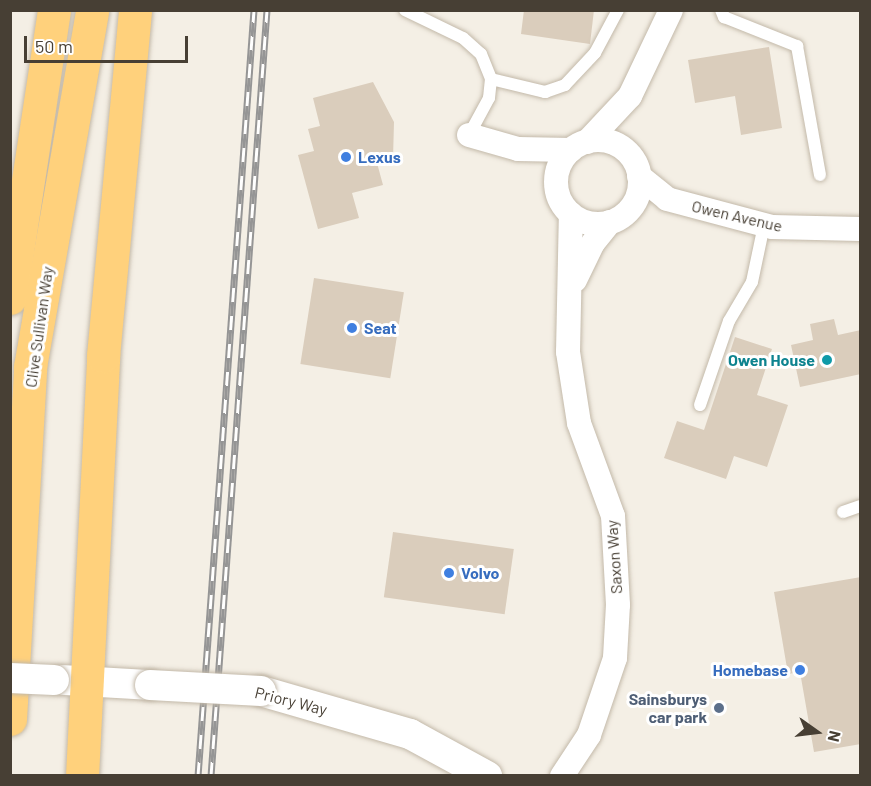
<!DOCTYPE html>
<style>
body{margin:0}
#map{position:relative;width:871px;height:786px;overflow:hidden;background:#f4efe5;font-family:Barlow,sans-serif}
div>[style]{position:absolute}
.building>*{inset:0;background:#dacdbc;transform-origin:0 0}
.roads{filter:drop-shadow(0 0 2px #c3b9a9) drop-shadow(0 0 2px #c3b9a9)}
.service>*{height:12px;margin:-6px;padding:0 6px;transform-origin:6px;border-radius:6px;background:#fff}
.minor>*{height:24px;margin:-12px;padding:0 12px;transform-origin:12px;border-radius:12px;background:#fff}
.minor>.ring{margin:-12px;padding:0;box-sizing:content-box;background:none;border:24px solid #fff;border-radius:50%}
.tertiary>*{height:30px;margin:-15px;padding:0 15px;transform-origin:15px;border-radius:15px;background:#fff}
.trunk>*{height:33px;margin:-16.5px;padding:0 16.5px;transform-origin:16.5px;border-radius:16.5px;background:#ffd17c}
.rail>*{height:7px;margin-top:-3.5px;transform-origin:0;background:repeating-linear-gradient(90deg,#fff 0 14px,#959595 0 28px);box-sizing:border-box;border-block:2px solid #959595}
.bridges{filter:drop-shadow(0 0 2px #c3b9a9) drop-shadow(0 0 2px #c3b9a9)}
.tertiary-bridge>*{height:30px;margin:-15px;padding:0 15px;transform-origin:15px;border-radius:15px;background:#fff}
.dots>*{width:16px;height:16px;translate:-50% -50%;box-sizing:border-box;border:3px solid #fff;border-radius:50%}
span{translate:-50% -50%;white-space:nowrap;text-align:center;line-height:1.15;-webkit-text-stroke:6px #fff;paint-order:stroke}
.shop-label{font-size:16px;color:#366cbe;font-weight:700}
.left{translate:0 -50%;text-align:left}
.right{translate:-100% -50%;text-align:right}
.street-label{font-size:16px;color:#473f34}
.culture-label{font-size:16px;color:#0d838f;font-weight:700}
.service-label{font-size:16px;color:#4e5e75;font-weight:700}
.frame{position:absolute;inset:0;border:12px solid #473f34;pointer-events:none}
.north{position:absolute;left:787px;top:702px;width:60px;height:60px;-webkit-text-stroke:4px #fff;paint-order:stroke;rotate:104deg;font-size:16px;font-weight:700;line-height:24px;text-align:center;color:#473f34}
.north::after{content:'';display:block;margin:auto;width:21px;height:27px;background:#473f34;clip-path:polygon(50% 0,100% 100%,50% 72%,0 100%)}
.scale{position:absolute;left:24px;top:36px;width:164px;height:27px;box-sizing:border-box;border:3px solid #473f34;border-top:0;padding-left:8px;font-size:18px;line-height:21px;white-space:nowrap;color:#473f34;-webkit-text-stroke:4px #fff;paint-order:stroke}
</style>
<div id="map">
<div class="building">
<div style="clip-path:polygon(524px 10px,594px 10px,590px 44px,521px 34px)"></div>
<div style="clip-path:polygon(769px 47px,782px 128px,741px 135px,735px 96px,695px 103px,688px 60px)"></div>
<div style="clip-path:polygon(373px 82px,394px 122px,393px 159px,377px 163px,383px 185px,352px 193px,359px 218px,318px 229px,298px 155px,314px 151px,308px 129px,320px 126px,313px 98px)"></div>
<div style="left:314px;top:278px;width:91px;height:87px;rotate:9deg"></div>
<div style="clip-path:polygon(834px 319px,838px 335px,861px 330px,861px 374px,800px 387px,791px 345px,813px 340px,810px 324px)"></div>
<div style="clip-path:polygon(735px 337px,772px 349px,757px 395px,788px 405px,767px 467px,734px 456px,726px 479px,664px 458px,677px 421px,704px 430px)"></div>
<div style="left:393px;top:532px;width:122px;height:66px;rotate:8deg"></div>
<div style="clip-path:polygon(861px 577px,861px 744px,814px 752px,800px 672px,788px 674px,774px 592px)"></div>
</div>
<div class="roads">
<div class="service">
<div style="left:405px;top:10px;width:64px;rotate:25.8deg"></div>
<div style="left:463px;top:38px;width:24px;rotate:42deg"></div>
<div style="left:481px;top:54px;width:27px;rotate:68deg"></div>
<div style="left:491px;top:79px;width:19px;rotate:96deg"></div>
<div style="left:489px;top:98px;width:42px;rotate:118.4deg"></div>
<div style="left:721px;top:10px;width:8px;rotate:67deg"></div>
<div style="left:724px;top:17px;width:79px;rotate:21.7deg"></div>
<div style="left:797px;top:46px;width:131px;rotate:79.9deg"></div>
<div style="left:491px;top:79px;width:56px;rotate:13.5deg"></div>
<div style="left:545px;top:92px;width:21px;rotate:-19deg"></div>
<div style="left:565px;top:85px;width:44px;rotate:-46.8deg"></div>
<div style="left:595px;top:53px;width:49px;rotate:-61.9deg"></div>
<div style="left:700px;top:405px;width:89px;rotate:-71deg"></div>
<div style="left:729px;top:321px;width:45px;rotate:-59.5deg"></div>
<div style="left:752px;top:282px;width:58px;rotate:-78.1deg"></div>
<div style="left:843px;top:512px;width:18px;rotate:-19deg"></div>
</div>
<div class="minor">
<div style="left:469px;top:135px;width:51px;rotate:15.9deg"></div>
<div style="left:518px;top:149px;width:53px;rotate:1.1deg"></div>
<div class="ring" style="left:556px;top:140px;width:60px;height:60px"></div>
<div style="left:587px;top:142px;width:63px;rotate:-46.9deg"></div>
<div style="left:630px;top:96px;width:95px;rotate:-64.5deg"></div>
<div style="left:639px;top:176px;width:36px;rotate:39deg"></div>
<div style="left:667px;top:199px;width:109px;rotate:14.9deg"></div>
<div style="left:772px;top:227px;width:88px;rotate:1.3deg"></div>
<div style="left:575px;top:280px;width:41px;rotate:-64.1deg"></div>
<div style="left:593px;top:243px;width:27px;rotate:-51deg"></div>
<div style="left:562px;top:776px;width:49px;rotate:-56.6deg"></div>
<div style="left:589px;top:735px;width:81px;rotate:-71.3deg"></div>
<div style="left:615px;top:658px;width:53px;rotate:-86.8deg"></div>
<div style="left:618px;top:605px;width:89px;rotate:-93.2deg"></div>
<div style="left:613px;top:516px;width:99px;rotate:-110.1deg"></div>
<div style="left:579px;top:423px;width:72px;rotate:-98.8deg"></div>
<div style="left:568px;top:352px;width:138px;rotate:-88.8deg"></div>
</div>
<div class="tertiary">
<div style="left:63px;top:680px;width:87px;rotate:3.3deg"></div>
<div style="left:261px;top:691px;width:155px;rotate:16.1deg"></div>
<div style="left:410px;top:734px;width:88px;rotate:28.6deg"></div>
</div>
<div class="trunk">
<div style="left:10px;top:298px;width:291px;rotate:-81.3deg"></div>
<div style="left:10px;top:719px;width:353px;rotate:-86.7deg"></div>
<div style="left:30px;top:367px;width:362px;rotate:-80.1deg"></div>
<div style="left:82px;top:776px;width:421px;rotate:-87.1deg"></div>
<div style="left:103px;top:356px;width:347px;rotate:-84.7deg"></div>
</div>
</div>
<div class="rail">
<div style="left:198px;top:776px;width:768px;rotate:-85.82deg"></div>
<div style="left:211px;top:776px;width:768px;rotate:-85.82deg"></div>
</div>
<div class="bridges">
<div class="tertiary-bridge">
<div style="left:10px;top:678px;width:44px;rotate:2.6deg"></div>
<div style="left:150px;top:685px;width:111px;rotate:3.1deg"></div>
</div>
</div>
<div class="dots">
<div style="left:346px;top:157px;background:#3f7fe0"></div>
<div style="left:352px;top:328px;background:#3f7fe0"></div>
<div style="left:827px;top:360px;background:#0f9aa8"></div>
<div style="left:449px;top:573px;background:#3f7fe0"></div>
<div style="left:800px;top:670px;background:#3f7fe0"></div>
<div style="left:719px;top:708px;background:#5c6f8a"></div>
</div>
<div class="shop-label">
<span class="left" style="left:358px;top:157px">Lexus</span>
<span class="left" style="left:364px;top:328px">Seat</span>
<span class="left" style="left:461px;top:573px">Volvo</span>
<span class="right" style="left:788px;top:670px">Homebase</span>
</div>
<div class="street-label">
<span style="left:737px;top:216px;rotate:13deg">Owen Avenue</span>
<span style="left:39px;top:327px;rotate:-82deg">Clive Sullivan Way</span>
<span style="left:614px;top:557px;rotate:-94deg">Saxon Way</span>
<span style="left:291px;top:701px;rotate:14deg">Priory Way</span>
</div>
<div class="culture-label">
<span class="right" style="left:815px;top:360px">Owen House</span>
</div>
<div class="service-label">
<span class="right" style="left:707px;top:708px">Sainsburys<br>car park</span>
</div>
<div class="frame"></div>
<div class="north">N</div>
<div class="scale">50 m</div>
</div>
